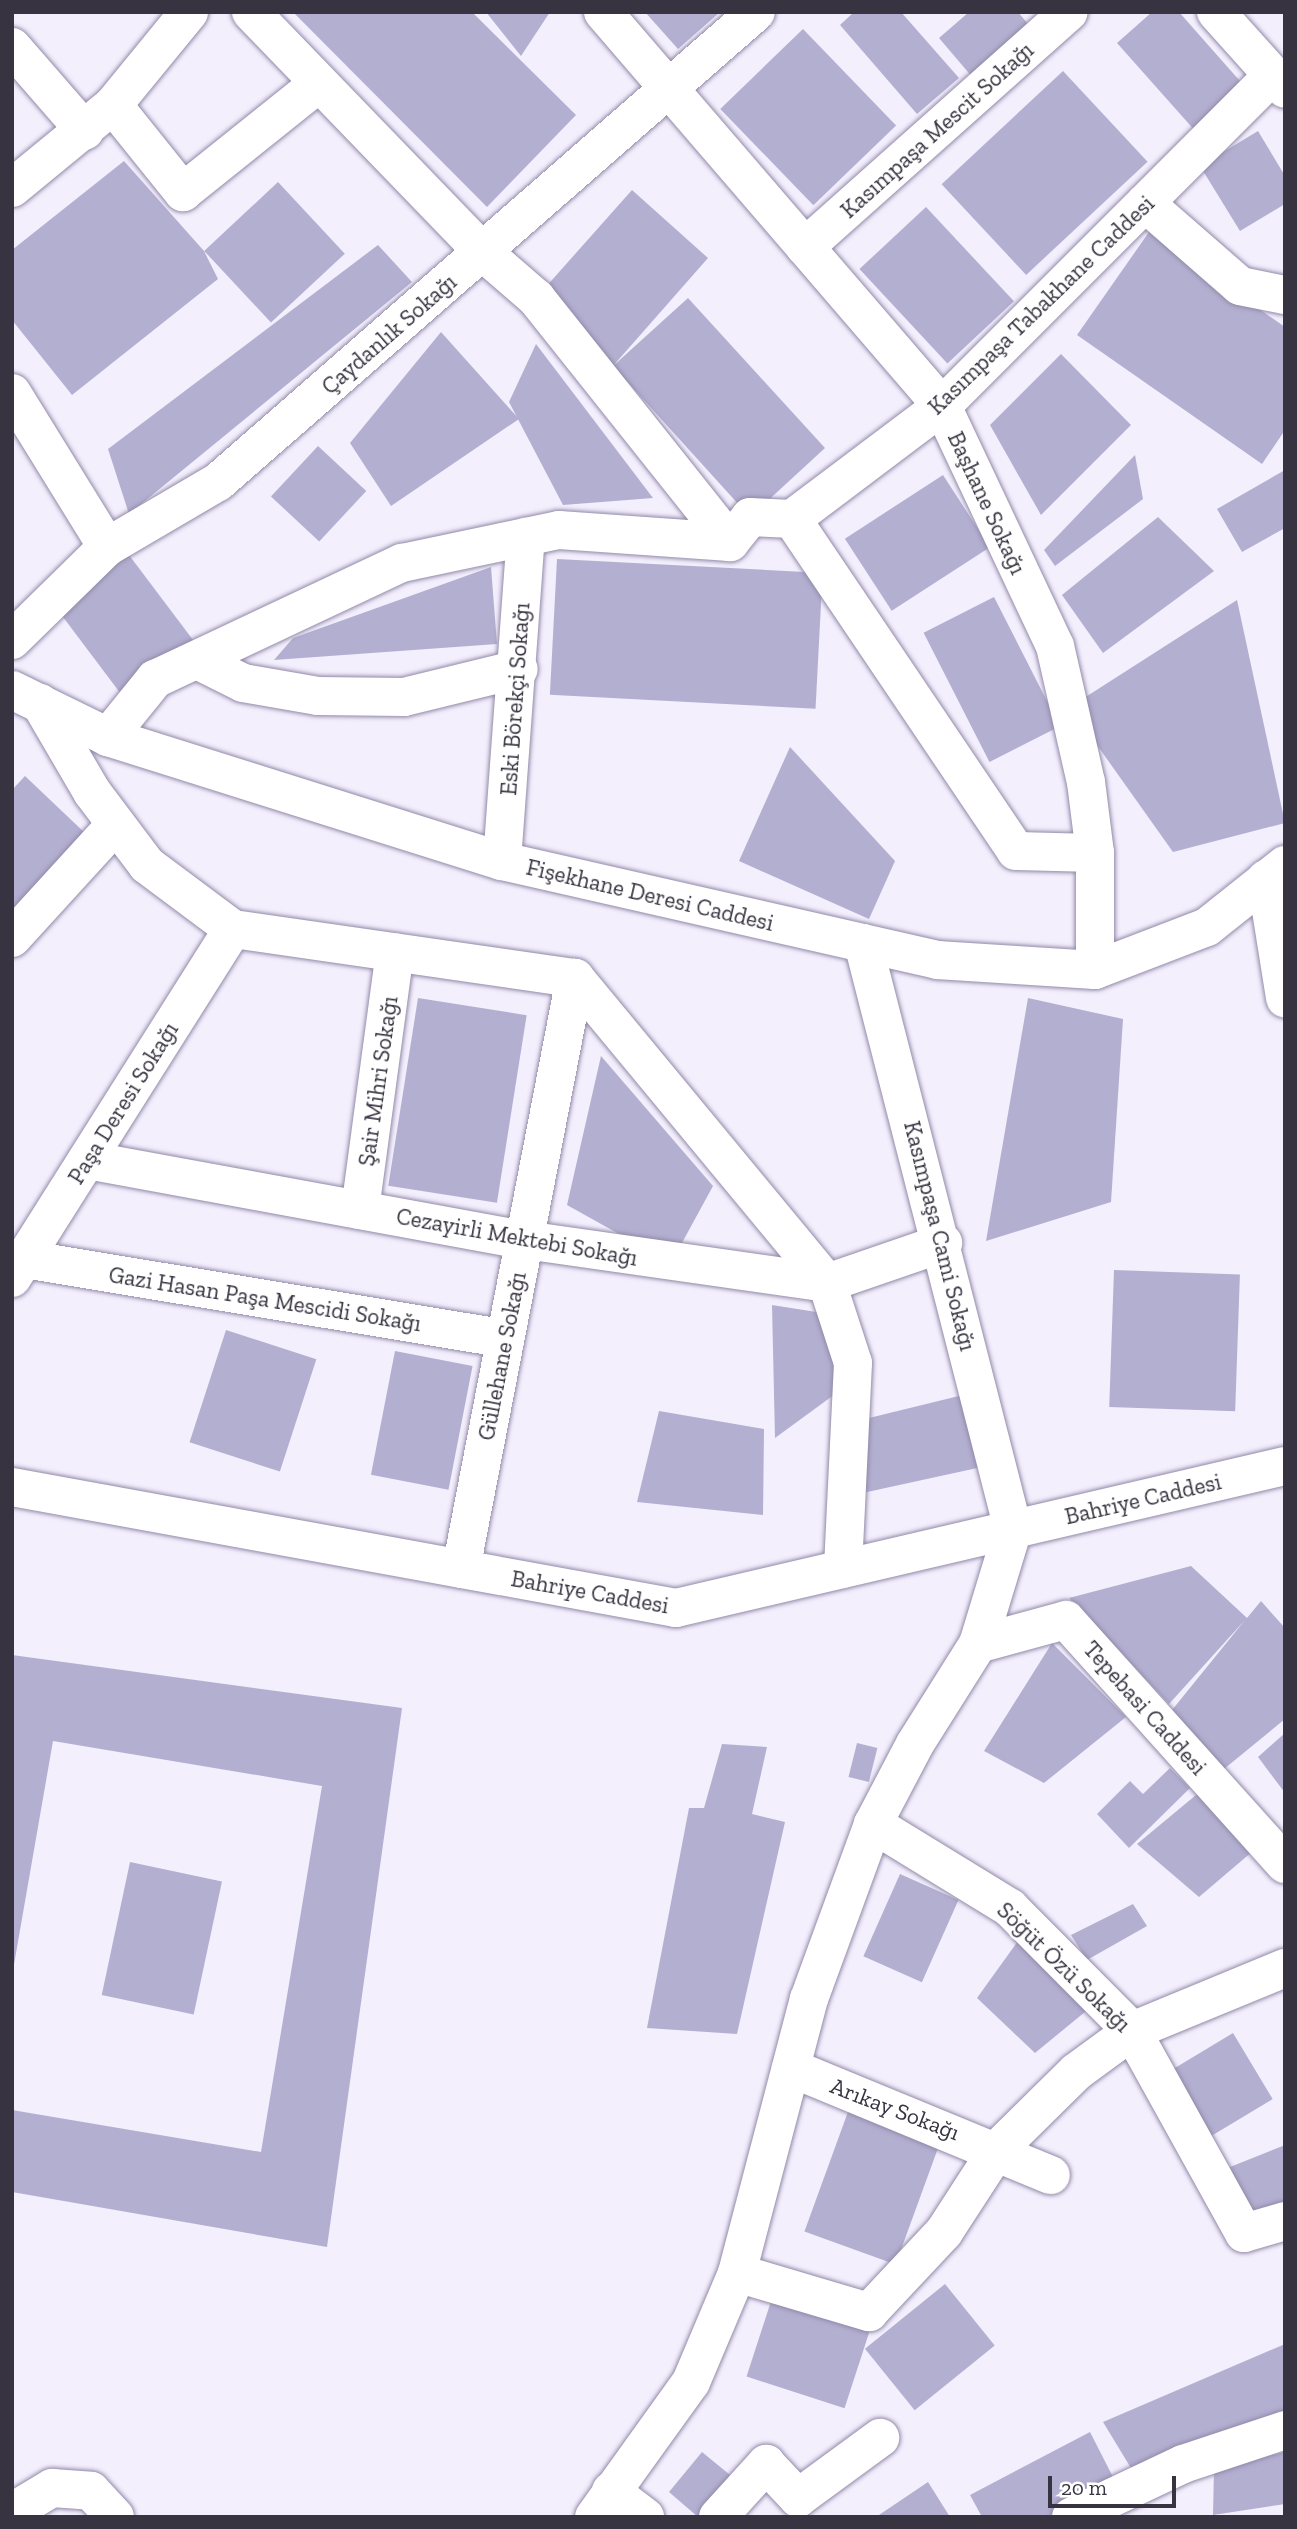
<!DOCTYPE html>
<meta charset="utf-8">
<style>
body{margin:0}
#map{position:relative;width:1297px;height:2529px;overflow:hidden;background:#f3effd;font-family:"Zilla Slab",serif}
div>[style]{position:absolute}
.building>*{inset:0;background:#b3afd1;transform-origin:0 0}
.roads{filter:drop-shadow(0 0 2px #9289a8) drop-shadow(0 0 2px #9289a8)}
.minor>*{height:38px;margin:-19px;padding:0 19px;transform-origin:19px;border-radius:19px;background:#fff}
.primary>*{height:38px;margin:-19px;padding:0 19px;transform-origin:19px;border-radius:19px;background:#fff}
span{translate:-50% -50%;white-space:nowrap;text-align:center;line-height:1.15;-webkit-text-stroke:5px #fff;paint-order:stroke}
.street-label{font-size:23px;color:#373340}
.frame{position:absolute;inset:0;border:14px solid #373340;pointer-events:none}
.scale{position:absolute;left:1048px;top:2476px;width:128px;height:32px;box-sizing:border-box;border:4px solid #373340;border-top:0;padding-left:9px;font-size:21px;line-height:24px;white-space:nowrap;color:#373340;-webkit-text-stroke:5px #fff;paint-order:stroke}
</style>
<div id="map">
<div class="building">
<div style="clip-path:polygon(293px 12px,472px 12px,576px 115px,487px 207px)"></div>
<div style="clip-path:polygon(486px 12px,550px 12px,521px 56px)"></div>
<div style="clip-path:polygon(645px 12px,720px 12px,678px 49px)"></div>
<div style="clip-path:polygon(854px 12px,901px 12px,959px 78px,917px 114px,840px 25px)"></div>
<div style="clip-path:polygon(969px 12px,1018px 12px,1038px 36px,979px 85px,939px 38px)"></div>
<div style="clip-path:polygon(1152px 12px,1179px 12px,1247px 89px,1197px 133px,1117px 43px)"></div>
<div style="left:803px;top:29px;width:134px;height:115px;rotate:46deg"></div>
<div style="left:1063px;top:71px;width:124px;height:166px;rotate:47deg"></div>
<div style="clip-path:polygon(1258px 131px,1285px 176px,1285px 204px,1240px 231px,1200px 166px)"></div>
<div style="clip-path:polygon(124px 161px,204px 251px,218px 279px,72px 395px,12px 320px,12px 250px)"></div>
<div style="left:278px;top:182px;width:98px;height:101px;rotate:47deg"></div>
<div style="clip-path:polygon(632px 190px,708px 258px,613px 366px,688px 298px,825px 448px,750px 517px,613px 366px,536px 298px)"></div>
<div style="left:926px;top:207px;width:129px;height:91px;rotate:47deg"></div>
<div style="clip-path:polygon(1149px 232px,1285px 327px,1285px 430px,1262px 464px,1077px 335px)"></div>
<div style="clip-path:polygon(378px 245px,412px 282px,129px 514px,108px 449px)"></div>
<div style="clip-path:polygon(441px 332px,519px 419px,391px 506px,350px 443px)"></div>
<div style="clip-path:polygon(536px 344px,653px 498px,563px 505px,509px 402px)"></div>
<div style="clip-path:polygon(1061px 354px,1131px 425px,1041px 515px,990px 425px)"></div>
<div style="left:318px;top:446px;width:66px;height:69px;rotate:43deg"></div>
<div style="clip-path:polygon(1135px 455px,1143px 499px,1055px 566px,1044px 550px)"></div>
<div style="clip-path:polygon(1285px 470px,1285px 528px,1242px 552px,1217px 509px)"></div>
<div style="left:943px;top:475px;width:86px;height:117px;rotate:57deg"></div>
<div style="clip-path:polygon(1158px 517px,1214px 571px,1103px 653px,1062px 595px)"></div>
<div style="left:129px;top:555px;width:108px;height:90px;rotate:53deg"></div>
<div style="left:557px;top:559px;width:266px;height:136px;rotate:3deg"></div>
<div style="clip-path:polygon(491px 567px,497px 644px,274px 660px,293px 638px)"></div>
<div style="left:994px;top:597px;width:145px;height:79px;rotate:63deg"></div>
<div style="clip-path:polygon(1237px 600px,1285px 823px,1173px 852px,1070px 707px)"></div>
<div style="clip-path:polygon(790px 747px,895px 861px,869px 919px,739px 861px)"></div>
<div style="clip-path:polygon(25px 776px,86px 834px,12px 912px,12px 790px)"></div>
<div style="left:418px;top:998px;width:110px;height:190px;rotate:9deg"></div>
<div style="clip-path:polygon(1028px 998px,1123px 1019px,1111px 1202px,986px 1241px)"></div>
<div style="clip-path:polygon(601px 1056px,713px 1186px,671px 1263px,567px 1205px)"></div>
<div style="left:1114px;top:1270px;width:126px;height:137px;rotate:2deg"></div>
<div style="clip-path:polygon(772px 1305px,829px 1314px,842px 1389px,775px 1438px)"></div>
<div style="left:226px;top:1330px;width:95px;height:118px;rotate:18deg"></div>
<div style="left:395px;top:1351px;width:79px;height:126px;rotate:11deg"></div>
<div style="clip-path:polygon(971px 1393px,991px 1465px,858px 1494px,865px 1419px)"></div>
<div style="clip-path:polygon(659px 1411px,764px 1429px,763px 1515px,637px 1502px)"></div>
<div style="clip-path:polygon(1191px 1566px,1247px 1618px,1261px 1601px,1285px 1628px,1285px 1719px,1224px 1769px,1168px 1715px,1245px 1620px,1169px 1704px,1069px 1598px)"></div>
<div style="clip-path:polygon(1052px 1643px,1126px 1717px,1044px 1783px,984px 1751px)"></div>
<div style="clip-path:polygon(12px 1655px,402px 1708px,327px 2247px,12px 2192px,12px 2110px,261px 2152px,322px 1786px,53px 1741px,12px 1976px)"></div>
<div style="clip-path:polygon(1285px 1733px,1285px 1793px,1258px 1757px)"></div>
<div style="left:857px;top:1743px;width:21px;height:35px;rotate:14deg"></div>
<div style="clip-path:polygon(722px 1744px,767px 1747px,752px 1814px,785px 1822px,737px 2034px,647px 2028px,689px 1808px,704px 1808px)"></div>
<div style="clip-path:polygon(1170px 1768px,1190px 1788px,1129px 1848px,1097px 1814px,1130px 1781px,1143px 1794px)"></div>
<div style="clip-path:polygon(1202px 1790px,1253px 1851px,1199px 1897px,1137px 1844px)"></div>
<div style="left:130px;top:1862px;width:94px;height:136px;rotate:12deg"></div>
<div style="left:900px;top:1874px;width:64px;height:90px;rotate:24deg"></div>
<div style="clip-path:polygon(1133px 1904px,1147px 1926px,1087px 1960px,1071px 1935px)"></div>
<div style="clip-path:polygon(1018px 1941px,1091px 2007px,1035px 2053px,977px 1998px)"></div>
<div style="left:1233px;top:2033px;width:77px;height:75px;rotate:59deg"></div>
<div style="left:853px;top:2098px;width:97px;height:142px;rotate:20deg"></div>
<div style="clip-path:polygon(1285px 2145px,1285px 2216px,1255px 2228px,1230px 2167px)"></div>
<div style="left:945px;top:2284px;width:79px;height:103px;rotate:51deg"></div>
<div style="left:775px;top:2289px;width:103px;height:92px;rotate:18deg"></div>
<div style="clip-path:polygon(1285px 2344px,1285px 2419px,1137px 2478px,1103px 2422px)"></div>
<div style="clip-path:polygon(1090px 2432px,1115px 2481px,1047px 2517px,982px 2517px,970px 2495px)"></div>
<div style="clip-path:polygon(702px 2452px,757px 2497px,740px 2517px,698px 2517px,669px 2492px)"></div>
<div style="clip-path:polygon(1285px 2452px,1285px 2504px,1213px 2515px,1214px 2469px)"></div>
<div style="clip-path:polygon(928px 2482px,950px 2517px,876px 2517px)"></div>
</div>
<div class="roads">
<div class="minor">
<div style="left:251px;top:12px;width:335px;rotate:46deg"></div>
<div style="left:484px;top:253px;width:69px;rotate:40.9deg"></div>
<div style="left:536px;top:298px;width:312px;rotate:51.5deg"></div>
<div style="left:603px;top:12px;width:520px;rotate:49.29deg"></div>
<div style="left:942px;top:406px;width:265px;rotate:64.8deg"></div>
<div style="left:1055px;top:646px;width:139px;rotate:77.2deg"></div>
<div style="left:1086px;top:782px;width:72px;rotate:82.8deg"></div>
<div style="left:1095px;top:853px;width:117px;rotate:90deg"></div>
<div style="left:1216px;top:12px;width:103px;rotate:48.1deg"></div>
<div style="left:12px;top:47px;width:111px;rotate:49deg"></div>
<div style="left:113px;top:105px;width:112px;rotate:51.2deg"></div>
<div style="left:183px;top:192px;width:174px;rotate:-38.7deg"></div>
<div style="left:12px;top:188px;width:131px;rotate:-39.4deg"></div>
<div style="left:113px;top:105px;width:120px;rotate:-50.7deg"></div>
<div style="left:1145px;top:203px;width:126px;rotate:41.1deg"></div>
<div style="left:1240px;top:286px;width:46px;rotate:11.3deg"></div>
<div style="left:805px;top:247px;width:353px;rotate:-41.7deg"></div>
<div style="left:12px;top:393px;width:181px;rotate:58.3deg"></div>
<div style="left:792px;top:519px;width:400px;rotate:56deg"></div>
<div style="left:1016px;top:851px;width:79px;rotate:1.5deg"></div>
<div style="left:730px;top:542px;width:32px;rotate:-51deg"></div>
<div style="left:750px;top:517px;width:42px;rotate:2.7deg"></div>
<div style="left:792px;top:519px;width:188px;rotate:-37deg"></div>
<div style="left:942px;top:406px;width:468px;rotate:-45deg"></div>
<div style="left:12px;top:640px;width:133px;rotate:-44.4deg"></div>
<div style="left:107px;top:547px;width:129px;rotate:-30.4deg"></div>
<div style="left:218px;top:482px;width:714px;rotate:-41.14deg"></div>
<div style="left:197px;top:660px;width:51px;rotate:26.6deg"></div>
<div style="left:243px;top:683px;width:76px;rotate:9.8deg"></div>
<div style="left:318px;top:696px;width:86px;rotate:0.7deg"></div>
<div style="left:404px;top:697px;width:118px;rotate:-13.7deg"></div>
<div style="left:40px;top:703px;width:103px;rotate:59.7deg"></div>
<div style="left:92px;top:792px;width:91px;rotate:53deg"></div>
<div style="left:147px;top:865px;width:107px;rotate:36.7deg"></div>
<div style="left:233px;top:929px;width:345px;rotate:8.2deg"></div>
<div style="left:575px;top:978px;width:396px;rotate:50.4deg"></div>
<div style="left:827px;top:1283px;width:84px;rotate:72deg"></div>
<div style="left:853px;top:1363px;width:206px;rotate:92.8deg"></div>
<div style="left:108px;top:737px;width:75px;rotate:-51deg"></div>
<div style="left:155px;top:679px;width:273px;rotate:-25.2deg"></div>
<div style="left:402px;top:563px;width:160px;rotate:-11.9deg"></div>
<div style="left:559px;top:530px;width:171px;rotate:4deg"></div>
<div style="left:502px;top:861px;width:325px;rotate:-85.8deg"></div>
<div style="left:1266px;top:879px;width:121px;rotate:80.9deg"></div>
<div style="left:12px;top:938px;width:154px;rotate:-47.6deg"></div>
<div style="left:87px;top:1160px;width:445px;rotate:10.4deg"></div>
<div style="left:525px;top:1240px;width:305px;rotate:8.1deg"></div>
<div style="left:827px;top:1283px;width:123px;rotate:-19deg"></div>
<div style="left:360px;top:1210px;width:260px;rotate:-82.3deg"></div>
<div style="left:24px;top:1259px;width:488px;rotate:9.4deg"></div>
<div style="left:12px;top:1278px;width:413px;rotate:-57.7deg"></div>
<div style="left:461px;top:1569px;width:602px;rotate:-79.08deg"></div>
<div style="left:978px;top:1644px;width:91px;rotate:-15.3deg"></div>
<div style="left:1066px;top:1620px;width:328px;rotate:48.1deg"></div>
<div style="left:873px;top:1824px;width:161px;rotate:31.5deg"></div>
<div style="left:1010px;top:1908px;width:173px;rotate:45.2deg"></div>
<div style="left:1132px;top:2031px;width:231px;rotate:61deg"></div>
<div style="left:1244px;top:2233px;width:43px;rotate:-16.3deg"></div>
<div style="left:791px;top:2068px;width:281px;rotate:22.4deg"></div>
<div style="left:737px;top:2273px;width:138px;rotate:16.5deg"></div>
<div style="left:869px;top:2312px;width:110px;rotate:-46.8deg"></div>
<div style="left:944px;top:2232px;width:99px;rotate:-57deg"></div>
<div style="left:998px;top:2149px;width:110px;rotate:-44.6deg"></div>
<div style="left:1076px;top:2072px;width:69px;rotate:-36.2deg"></div>
<div style="left:1132px;top:2031px;width:165px;rotate:-22.4deg"></div>
<div style="left:611px;top:2491px;width:43px;rotate:37.4deg"></div>
<div style="left:12px;top:2512px;width:47px;rotate:-31deg"></div>
<div style="left:52px;top:2488px;width:39px;rotate:4deg"></div>
<div style="left:91px;top:2491px;width:35px;rotate:47deg"></div>
<div style="left:594px;top:2517px;width:166px;rotate:-54.3deg"></div>
<div style="left:691px;top:2382px;width:118px;rotate:-67.1deg"></div>
<div style="left:737px;top:2273px;width:283px;rotate:-75.3deg"></div>
<div style="left:809px;top:1999px;width:186px;rotate:-69.9deg"></div>
<div style="left:873px;top:1824px;width:90px;rotate:-62.3deg"></div>
<div style="left:915px;top:1744px;width:118px;rotate:-57.8deg"></div>
<div style="left:978px;top:1644px;width:120px;rotate:-73.1deg"></div>
<div style="left:1013px;top:1529px;width:605px;rotate:-104.36deg"></div>
<div style="left:718px;top:2517px;width:72px;rotate:-47.8deg"></div>
<div style="left:766px;top:2464px;width:47px;rotate:46.7deg"></div>
<div style="left:798px;top:2498px;width:102px;rotate:-36.2deg"></div>
<div style="left:1071px;top:2517px;width:124px;rotate:-25.3deg"></div>
<div style="left:1183px;top:2464px;width:108px;rotate:-18.4deg"></div>
</div>
<div class="primary">
<div style="left:12px;top:690px;width:107px;rotate:26.1deg"></div>
<div style="left:108px;top:737px;width:413px;rotate:17.5deg"></div>
<div style="left:502px;top:861px;width:446px;rotate:12.8deg"></div>
<div style="left:937px;top:960px;width:158px;rotate:3.6deg"></div>
<div style="left:1095px;top:970px;width:120px;rotate:-21deg"></div>
<div style="left:1207px;top:927px;width:100px;rotate:-38.5deg"></div>
<div style="left:12px;top:1487px;width:675px;rotate:10.33deg"></div>
<div style="left:676px;top:1608px;width:625px;rotate:-13.13deg"></div>
</div>
</div>
<div class="street-label">
<span style="left:937px;top:130px;rotate:-42deg">Kasımpaşa Mescit Sokağı</span>
<span style="left:1041px;top:305px;rotate:-44deg">Kasımpaşa Tabakhane Caddesi</span>
<span style="left:389px;top:334px;rotate:-41deg">Çaydanlık Sokağı</span>
<span style="left:987px;top:503px;rotate:65deg">Başhane Sokağı</span>
<span style="left:515px;top:699px;rotate:-86deg">Eski Börekçi Sokağı</span>
<span style="left:650px;top:895px;rotate:13deg">Fişekhane Deresi Caddesi</span>
<span style="left:378px;top:1081px;rotate:-82deg">Şair Mihri Sokağı</span>
<span style="left:123px;top:1103px;rotate:-58deg">Paşa Deresi Sokağı</span>
<span style="left:940px;top:1236px;rotate:76deg">Kasımpaşa Cami Sokağı</span>
<span style="left:517px;top:1237px;rotate:10deg">Cezayirli Mektebi Sokağı</span>
<span style="left:265px;top:1299px;rotate:9deg">Gazi Hasan Paşa Mescidi Sokağı</span>
<span style="left:502px;top:1356px;rotate:-79deg">Güllehane Sokağı</span>
<span style="left:1143px;top:1499px;rotate:-13deg">Bahriye Caddesi</span>
<span style="left:590px;top:1592px;rotate:10deg">Bahriye Caddesi</span>
<span style="left:1145px;top:1708px;rotate:48deg">Tepebasi Caddesi</span>
<span style="left:1064px;top:1967px;rotate:44deg">Söğüt Özü Sokağı</span>
<span style="left:895px;top:2109px;rotate:21deg">Arıkay Sokağı</span>
</div>
<div class="frame"></div>
<div class="scale">20 m</div>
</div>
